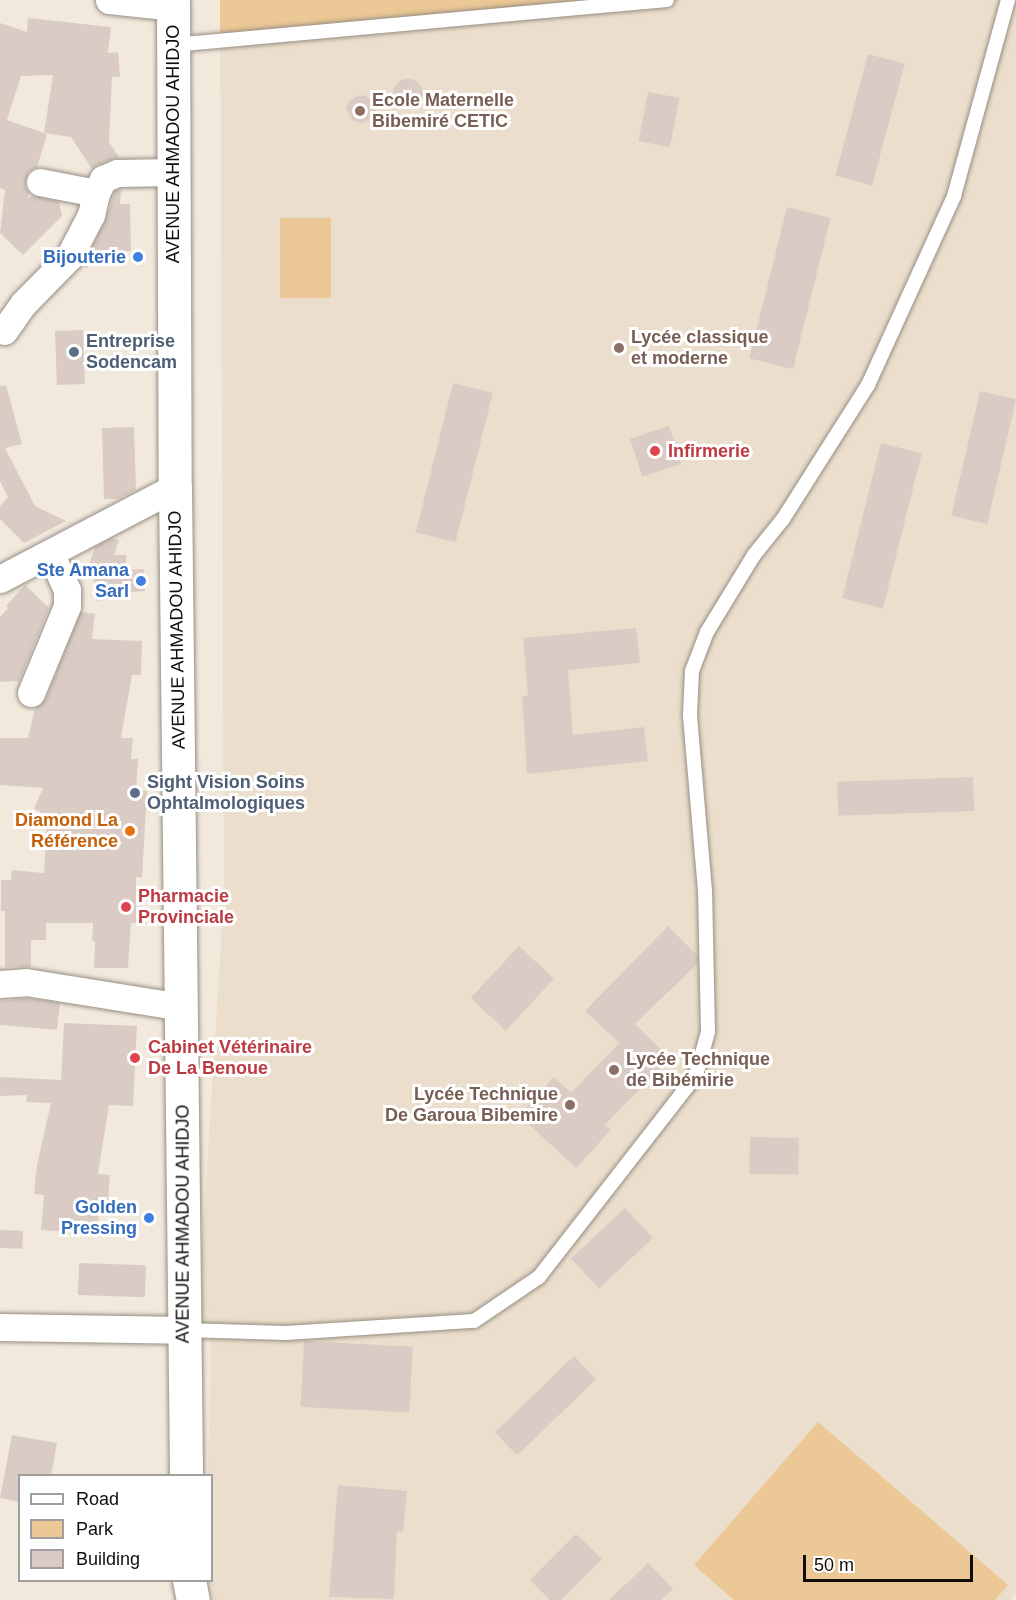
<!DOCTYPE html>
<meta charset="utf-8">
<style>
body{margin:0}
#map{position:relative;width:1016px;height:1600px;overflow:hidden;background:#f2e9dd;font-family:Arial,sans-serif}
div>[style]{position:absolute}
.built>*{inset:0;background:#ecdecc}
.green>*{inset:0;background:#ecc896;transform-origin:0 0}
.building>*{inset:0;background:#daccc5;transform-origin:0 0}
.round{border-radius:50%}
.roads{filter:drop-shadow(0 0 2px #968e83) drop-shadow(0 0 2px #968e83)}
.service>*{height:14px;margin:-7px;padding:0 7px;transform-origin:7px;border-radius:7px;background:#fff}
.minor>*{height:27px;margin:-13.5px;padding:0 13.5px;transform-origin:13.5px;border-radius:13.5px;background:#fff}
.secondary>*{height:33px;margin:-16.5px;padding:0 16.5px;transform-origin:16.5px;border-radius:16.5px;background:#fff}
.dots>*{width:16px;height:16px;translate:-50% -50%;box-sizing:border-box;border:3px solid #fff;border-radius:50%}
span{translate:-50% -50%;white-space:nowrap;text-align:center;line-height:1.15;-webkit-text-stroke:6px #fff;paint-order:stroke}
.education-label{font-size:18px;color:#785e54;font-weight:700}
.left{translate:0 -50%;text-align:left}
.right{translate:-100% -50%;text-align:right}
.street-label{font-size:18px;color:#110e0a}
.shop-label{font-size:18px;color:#366cbe;font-weight:700}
.service-label{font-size:18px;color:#4e5e75;font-weight:700}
.health-label{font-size:18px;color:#be3a42;font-weight:700}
.food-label{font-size:18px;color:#c56008;font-weight:700}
.legend{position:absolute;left:18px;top:1474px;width:195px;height:108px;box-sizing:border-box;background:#fff;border:2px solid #a09f9d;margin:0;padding:8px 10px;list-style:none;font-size:18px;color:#110e0a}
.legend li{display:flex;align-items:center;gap:12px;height:30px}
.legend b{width:30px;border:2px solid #a09f9d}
.scale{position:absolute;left:803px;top:1555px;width:170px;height:27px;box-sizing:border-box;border:3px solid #110e0a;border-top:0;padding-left:8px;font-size:18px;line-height:21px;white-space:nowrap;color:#110e0a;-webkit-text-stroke:4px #fff;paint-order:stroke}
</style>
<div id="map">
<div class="built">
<div style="clip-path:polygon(220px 0,1016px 0,1016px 1593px,1010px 1600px,214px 1600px,211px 1581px,212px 1476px,208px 1475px,211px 1340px,203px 1328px,202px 1247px,224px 893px)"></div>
</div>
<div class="green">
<div style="clip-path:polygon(220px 0,686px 0,220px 44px)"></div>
<div style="left:280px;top:218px;width:51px;height:80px"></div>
<div style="clip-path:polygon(818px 1422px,1008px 1585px,995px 1600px,734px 1600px,694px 1565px)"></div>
</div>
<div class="building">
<div style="clip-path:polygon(evenodd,28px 18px,111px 27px,108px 53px,118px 52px,120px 77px,112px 77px,109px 142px,119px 157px,97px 165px,92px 169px,71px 137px,44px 133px,47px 135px,37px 167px,28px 172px,25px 187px,29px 193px,28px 198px,34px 196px,59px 202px,62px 216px,23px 255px,0 233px,5px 190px,0 188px,0 23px,27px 32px,28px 18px,53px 75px,44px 133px,7px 120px,21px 76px,53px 75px)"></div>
<div style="left:868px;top:54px;width:38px;height:126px;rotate:15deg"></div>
<div class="round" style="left:393px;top:79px;width:30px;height:30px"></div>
<div style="left:648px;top:92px;width:32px;height:50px;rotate:11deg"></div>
<div style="clip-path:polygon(359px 95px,366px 96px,378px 107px,369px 120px,362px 123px,353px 121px,346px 108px,349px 101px)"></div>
<div style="clip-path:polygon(121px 189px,120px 204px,130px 204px,131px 251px,93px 252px,87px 269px,83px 264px,105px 222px,115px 191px)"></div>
<div style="left:787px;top:207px;width:45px;height:156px;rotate:14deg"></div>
<div style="left:83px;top:330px;width:54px;height:28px;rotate:88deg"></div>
<div style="left:453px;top:383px;width:41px;height:154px;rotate:14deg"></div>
<div style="clip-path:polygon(6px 385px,22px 444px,5px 448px,35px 506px,66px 521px,24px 543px,0 519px,0 506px,8px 497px,0 481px,0 386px)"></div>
<div style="left:980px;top:391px;width:37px;height:128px;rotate:13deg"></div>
<div style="left:669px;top:426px;width:40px;height:41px;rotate:72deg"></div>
<div style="clip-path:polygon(134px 427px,136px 490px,118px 499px,104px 499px,102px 428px)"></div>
<div style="left:881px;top:443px;width:42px;height:160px;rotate:14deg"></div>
<div style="clip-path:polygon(112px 538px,119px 540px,114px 555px,126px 555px,126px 570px,144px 569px,145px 591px,118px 593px,119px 597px,97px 601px,93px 573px,87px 571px,95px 547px)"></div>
<div style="clip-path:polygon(25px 585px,49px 608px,19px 681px,0 682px,0 617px,8px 608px,6px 606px)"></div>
<div style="clip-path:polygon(81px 612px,95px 614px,92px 639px,142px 641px,141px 675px,132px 675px,121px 738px,133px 738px,131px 759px,138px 759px,136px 790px,147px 791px,142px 878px,136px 877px,136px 923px,131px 923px,128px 968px,94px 968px,95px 941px,92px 941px,93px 923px,46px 923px,46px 940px,31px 940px,31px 967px,5px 967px,5px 911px,1px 911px,1px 880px,11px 880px,12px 870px,44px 873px,47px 819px,39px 816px,41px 812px,34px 809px,43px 788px,0 785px,0 738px,28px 738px,35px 708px,46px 699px)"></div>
<div style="clip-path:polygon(636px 628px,640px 663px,568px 670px,573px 735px,644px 727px,648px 761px,527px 774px,522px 696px,528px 695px,523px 638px)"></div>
<div style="left:973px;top:777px;width:34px;height:136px;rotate:88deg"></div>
<div style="clip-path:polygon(668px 926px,697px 955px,698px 963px,635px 1024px,670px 1058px,605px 1125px,611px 1130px,576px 1168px,519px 1115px,554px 1077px,571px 1093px,619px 1043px,585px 1011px)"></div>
<div style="left:519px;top:946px;width:48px;height:71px;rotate:43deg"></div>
<div style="clip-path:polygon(27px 998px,60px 1003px,57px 1030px,0 1025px,0 1001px)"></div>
<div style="clip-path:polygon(64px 1023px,137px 1026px,133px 1106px,109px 1105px,98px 1174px,110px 1175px,108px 1200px,100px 1199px,97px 1234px,41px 1230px,44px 1195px,34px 1194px,37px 1165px,51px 1103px,26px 1102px,27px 1095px,0 1096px,0 1077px,61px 1080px)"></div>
<div style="left:750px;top:1137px;width:49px;height:37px;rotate:1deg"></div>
<div style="left:625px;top:1208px;width:41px;height:74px;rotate:47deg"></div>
<div style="left:0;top:1230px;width:23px;height:18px;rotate:2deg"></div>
<div style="left:79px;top:1263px;width:67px;height:32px;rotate:2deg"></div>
<div style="left:304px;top:1341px;width:109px;height:66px;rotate:3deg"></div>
<div style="left:574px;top:1356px;width:32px;height:110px;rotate:46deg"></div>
<div style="clip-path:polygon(12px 1435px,57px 1443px,51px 1476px,20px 1476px,20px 1502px,0 1498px)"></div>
<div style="clip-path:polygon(338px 1485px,407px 1491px,403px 1532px,397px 1531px,394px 1599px,329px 1597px)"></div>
<div style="clip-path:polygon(576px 1534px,602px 1559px,561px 1600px,550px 1600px,530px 1580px)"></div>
<div style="clip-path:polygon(648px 1563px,673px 1589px,661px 1600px,609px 1600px)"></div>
</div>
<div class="roads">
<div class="service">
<div style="left:173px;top:45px;width:496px;rotate:-5.2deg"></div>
<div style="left:183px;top:1330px;width:103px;rotate:1.7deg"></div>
<div style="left:286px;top:1333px;width:188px;rotate:-3.7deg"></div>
<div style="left:474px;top:1321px;width:78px;rotate:-34.1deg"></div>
<div style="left:539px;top:1277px;width:256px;rotate:-52.1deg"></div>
<div style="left:696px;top:1075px;width:45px;rotate:-74.4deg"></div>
<div style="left:708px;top:1032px;width:141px;rotate:-91.2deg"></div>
<div style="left:705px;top:891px;width:177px;rotate:-94.9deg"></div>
<div style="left:690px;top:715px;width:44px;rotate:-87.4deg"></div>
<div style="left:692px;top:671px;width:42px;rotate:-69deg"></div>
<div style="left:707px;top:632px;width:90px;rotate:-58.6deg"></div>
<div style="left:754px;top:555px;width:46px;rotate:-51.1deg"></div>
<div style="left:783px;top:519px;width:159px;rotate:-57.6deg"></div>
<div style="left:868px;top:385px;width:208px;rotate:-65.5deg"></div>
<div style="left:954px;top:196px;width:203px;rotate:-74.6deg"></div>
</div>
<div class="minor">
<div style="left:109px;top:0;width:64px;rotate:6.2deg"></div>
<div style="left:40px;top:182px;width:57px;rotate:11.1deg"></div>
<div style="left:4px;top:331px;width:33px;rotate:-55deg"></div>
<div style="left:23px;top:304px;width:66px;rotate:-45.6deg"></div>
<div style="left:69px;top:257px;width:47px;rotate:-62.4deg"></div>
<div style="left:91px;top:215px;width:23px;rotate:-77deg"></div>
<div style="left:96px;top:193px;width:16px;rotate:-63deg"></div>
<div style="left:103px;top:179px;width:15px;rotate:-23deg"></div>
<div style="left:117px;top:173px;width:57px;rotate:-1deg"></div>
<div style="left:0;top:579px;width:198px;rotate:-27.7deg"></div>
<div style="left:31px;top:693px;width:94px;rotate:-67.5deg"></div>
<div style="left:67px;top:606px;width:16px;rotate:-90deg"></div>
<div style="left:67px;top:590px;width:39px;rotate:-114deg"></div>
<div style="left:0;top:984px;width:26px;rotate:-4deg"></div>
<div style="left:26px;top:982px;width:158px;rotate:9.1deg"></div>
<div style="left:0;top:1327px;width:183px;rotate:0.9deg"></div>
</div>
<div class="secondary">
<div style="left:173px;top:0;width:487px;rotate:89.8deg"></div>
<div style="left:175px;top:487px;width:989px;rotate:89.36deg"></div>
<div style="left:189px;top:1580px;width:20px;rotate:79deg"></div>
</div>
</div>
<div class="dots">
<div style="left:360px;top:111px;background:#8d6e63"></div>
<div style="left:138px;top:257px;background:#3f7fe0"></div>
<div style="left:619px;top:348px;background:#8d6e63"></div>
<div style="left:74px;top:352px;background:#5c6f8a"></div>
<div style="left:655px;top:451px;background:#e0444e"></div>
<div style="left:141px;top:581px;background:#3f7fe0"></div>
<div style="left:135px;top:793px;background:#5c6f8a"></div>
<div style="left:130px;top:831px;background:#e8710a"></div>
<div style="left:126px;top:907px;background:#e0444e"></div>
<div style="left:135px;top:1058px;background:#e0444e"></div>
<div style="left:614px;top:1070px;background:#8d6e63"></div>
<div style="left:570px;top:1105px;background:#8d6e63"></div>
<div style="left:149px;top:1218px;background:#3f7fe0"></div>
</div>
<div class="education-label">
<span class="left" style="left:372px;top:111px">Ecole Maternelle<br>Bibemiré CETIC</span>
<span class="left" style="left:631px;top:348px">Lycée classique<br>et moderne</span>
<span class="left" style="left:626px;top:1070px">Lycée Technique<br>de Bibémirie</span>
<span class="right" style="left:558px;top:1105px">Lycée Technique<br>De Garoua Bibemire</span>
</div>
<div class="street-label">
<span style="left:173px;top:144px;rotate:-90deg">AVENUE AHMADOU AHIDJO</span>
<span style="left:177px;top:630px;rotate:-91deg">AVENUE AHMADOU AHIDJO</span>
<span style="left:183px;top:1224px;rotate:-90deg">AVENUE AHMADOU AHIDJO</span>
</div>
<div class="shop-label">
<span class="right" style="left:126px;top:257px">Bijouterie</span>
<span class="right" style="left:129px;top:581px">Ste Amana<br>Sarl</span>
<span class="right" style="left:137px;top:1218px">Golden<br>Pressing</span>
</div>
<div class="service-label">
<span class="left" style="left:86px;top:352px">Entreprise<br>Sodencam</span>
<span class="left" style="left:147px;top:793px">Sight Vision Soins<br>Ophtalmologiques</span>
</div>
<div class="health-label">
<span class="left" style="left:668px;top:451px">Infirmerie</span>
<span class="left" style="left:138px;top:907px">Pharmacie<br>Provinciale</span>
<span class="left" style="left:148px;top:1058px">Cabinet Vétérinaire<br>De La Benoue</span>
</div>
<div class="food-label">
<span class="right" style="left:118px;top:831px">Diamond La<br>Référence</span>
</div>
<ul class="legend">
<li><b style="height:8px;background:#fff"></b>Road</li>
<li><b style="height:16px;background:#ecc896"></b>Park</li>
<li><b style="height:16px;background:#daccc5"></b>Building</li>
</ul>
<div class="scale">50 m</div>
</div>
